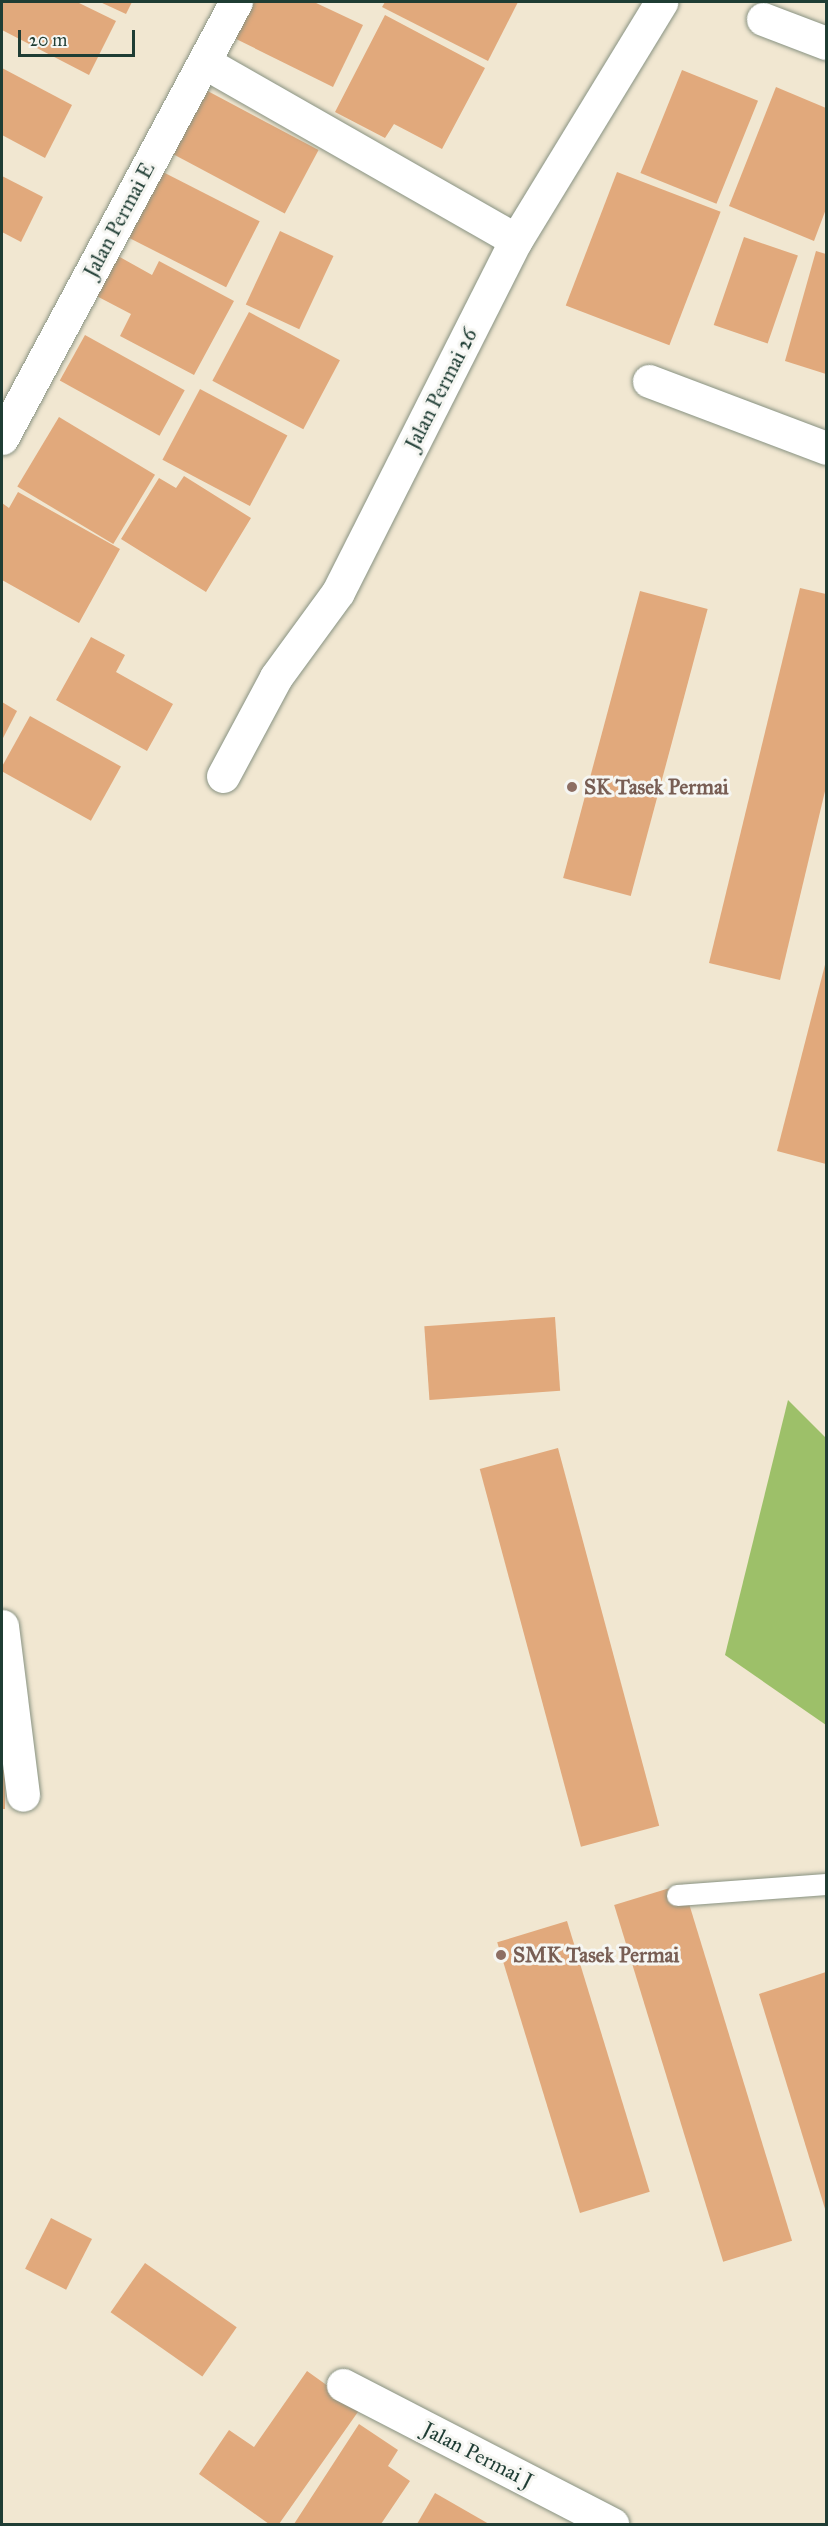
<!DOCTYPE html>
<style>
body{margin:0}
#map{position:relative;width:828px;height:2526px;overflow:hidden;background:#f1e7d1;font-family:"IM FELL Great Primer",serif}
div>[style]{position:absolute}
.green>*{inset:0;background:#9dc069}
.building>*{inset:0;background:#e1a97c;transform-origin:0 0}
.roads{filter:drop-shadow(0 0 2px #889282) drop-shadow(0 0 2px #889282)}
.service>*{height:21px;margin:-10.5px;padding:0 10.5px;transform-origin:10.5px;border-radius:10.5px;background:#fff}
.minor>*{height:33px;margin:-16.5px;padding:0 16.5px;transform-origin:16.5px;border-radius:16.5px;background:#fff}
.dots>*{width:16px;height:16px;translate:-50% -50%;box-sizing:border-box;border:3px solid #f6f6f2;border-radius:50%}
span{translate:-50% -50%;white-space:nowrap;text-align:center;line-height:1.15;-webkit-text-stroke:6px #f6f6f2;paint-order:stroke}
.street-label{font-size:21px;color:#1f3d34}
.education-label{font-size:21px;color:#785e54;font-weight:700}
.left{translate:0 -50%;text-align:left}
.frame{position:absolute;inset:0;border:3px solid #1f3d34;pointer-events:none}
.scale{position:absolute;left:18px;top:30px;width:117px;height:27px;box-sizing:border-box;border:3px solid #1f3d34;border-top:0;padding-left:8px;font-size:18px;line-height:21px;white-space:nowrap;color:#1f3d34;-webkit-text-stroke:4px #f6f6f2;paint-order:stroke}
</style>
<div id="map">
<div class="green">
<div style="clip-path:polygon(788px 1400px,826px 1438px,826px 1725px,725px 1655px)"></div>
</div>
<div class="building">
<div style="clip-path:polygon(2px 2px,77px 2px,116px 21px,89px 75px,2px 30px)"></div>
<div style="clip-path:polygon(100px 2px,132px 2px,126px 14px)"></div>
<div style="clip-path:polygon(247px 2px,314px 2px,363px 25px,333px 87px,230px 36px)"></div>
<div style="clip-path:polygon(385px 2px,518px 2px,488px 61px,382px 7px)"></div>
<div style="clip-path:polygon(385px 15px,485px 68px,442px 149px,394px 124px,385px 138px,335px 112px)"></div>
<div style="clip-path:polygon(2px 68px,72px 105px,45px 158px,2px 135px)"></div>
<div style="left:682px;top:70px;width:82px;height:111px;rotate:22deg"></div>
<div style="clip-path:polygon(776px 87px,826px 108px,826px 209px,814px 241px,729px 206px)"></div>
<div style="left:202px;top:88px;width:132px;height:72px;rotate:28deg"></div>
<div style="left:159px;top:170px;width:113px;height:74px;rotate:27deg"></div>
<div style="left:617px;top:172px;width:111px;height:143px;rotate:21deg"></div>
<div style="clip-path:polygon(2px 176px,43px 197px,21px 242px,2px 232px)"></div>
<div style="left:280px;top:231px;width:59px;height:81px;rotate:25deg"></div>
<div style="left:744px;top:237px;width:57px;height:93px;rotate:19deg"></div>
<div style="clip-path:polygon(109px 251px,152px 275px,159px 261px,234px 301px,194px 375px,120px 336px,131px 314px,87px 291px)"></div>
<div style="clip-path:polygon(816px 251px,826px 254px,826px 374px,785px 361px)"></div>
<div style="left:249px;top:312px;width:103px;height:78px;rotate:28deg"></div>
<div style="left:85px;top:335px;width:114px;height:52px;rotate:29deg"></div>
<div style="left:200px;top:389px;width:99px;height:80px;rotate:28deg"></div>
<div style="left:59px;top:417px;width:112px;height:81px;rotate:31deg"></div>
<div style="clip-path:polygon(184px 476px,251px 518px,206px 592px,121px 539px,159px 478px,176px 488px)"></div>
<div style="clip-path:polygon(18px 492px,120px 549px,79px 623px,2px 580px,2px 503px,9px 508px)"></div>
<div style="clip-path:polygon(800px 588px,826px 594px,826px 787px,780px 980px,709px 963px)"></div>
<div style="left:640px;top:591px;width:70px;height:297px;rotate:15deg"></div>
<div style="clip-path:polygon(91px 637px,125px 655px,116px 672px,173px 704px,147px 751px,56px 700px)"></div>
<div style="clip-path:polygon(2px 702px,17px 711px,2px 740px)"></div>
<div style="left:30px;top:716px;width:104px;height:62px;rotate:29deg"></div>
<div style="clip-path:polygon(826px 961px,826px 1164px,777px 1151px)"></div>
<div style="left:555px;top:1317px;width:74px;height:131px;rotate:86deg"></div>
<div style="left:558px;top:1448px;width:391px;height:81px;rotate:75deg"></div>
<div style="left:2px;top:1770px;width:3px;height:39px"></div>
<div style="left:683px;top:1884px;width:373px;height:72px;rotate:73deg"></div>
<div style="left:567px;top:1921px;width:283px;height:73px;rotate:73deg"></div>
<div style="clip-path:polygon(826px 1972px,826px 2212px,759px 1994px)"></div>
<div style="left:51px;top:2218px;width:46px;height:57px;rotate:27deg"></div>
<div style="left:145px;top:2263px;width:112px;height:60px;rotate:35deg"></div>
<div style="clip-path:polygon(307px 2371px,360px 2409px,279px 2524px,269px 2524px,199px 2474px,229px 2430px,254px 2447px)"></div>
<div style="clip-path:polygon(359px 2424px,398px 2450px,388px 2466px,410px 2481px,381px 2524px,294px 2524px)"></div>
<div style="clip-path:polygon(435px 2493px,489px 2524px,417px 2524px)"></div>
</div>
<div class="roads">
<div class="service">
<div style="left:677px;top:1895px;width:149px;rotate:-4.2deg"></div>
</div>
<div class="minor">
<div style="left:763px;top:19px;width:67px;rotate:20.9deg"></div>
<div style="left:204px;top:62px;width:359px;rotate:29.7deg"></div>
<div style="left:649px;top:381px;width:189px;rotate:20.7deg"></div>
<div style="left:2px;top:438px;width:495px;rotate:-61.8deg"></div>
<div style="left:223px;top:776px;width:112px;rotate:-61.8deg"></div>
<div style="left:276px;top:677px;width:105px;rotate:-53.9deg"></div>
<div style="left:338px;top:592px;width:394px;rotate:-63.2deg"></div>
<div style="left:516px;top:240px;width:279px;rotate:-58.6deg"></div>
<div style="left:2px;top:1626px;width:170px;rotate:82.9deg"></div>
<div style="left:343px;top:2385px;width:303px;rotate:27.3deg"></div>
</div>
</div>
<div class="dots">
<div style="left:572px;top:787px;background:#8d6e63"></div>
<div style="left:501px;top:1955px;background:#8d6e63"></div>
</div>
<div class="street-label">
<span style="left:119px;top:220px;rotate:-62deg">Jalan Permai E</span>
<span style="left:441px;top:389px;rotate:-63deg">Jalan Permai 26</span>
<span style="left:478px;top:2455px;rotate:27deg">Jalan Permai J</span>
</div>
<div class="education-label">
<span class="left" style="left:584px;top:787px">SK Tasek Permai</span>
<span class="left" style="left:513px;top:1955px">SMK Tasek Permai</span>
</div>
<div class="frame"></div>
<div class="scale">20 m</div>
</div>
